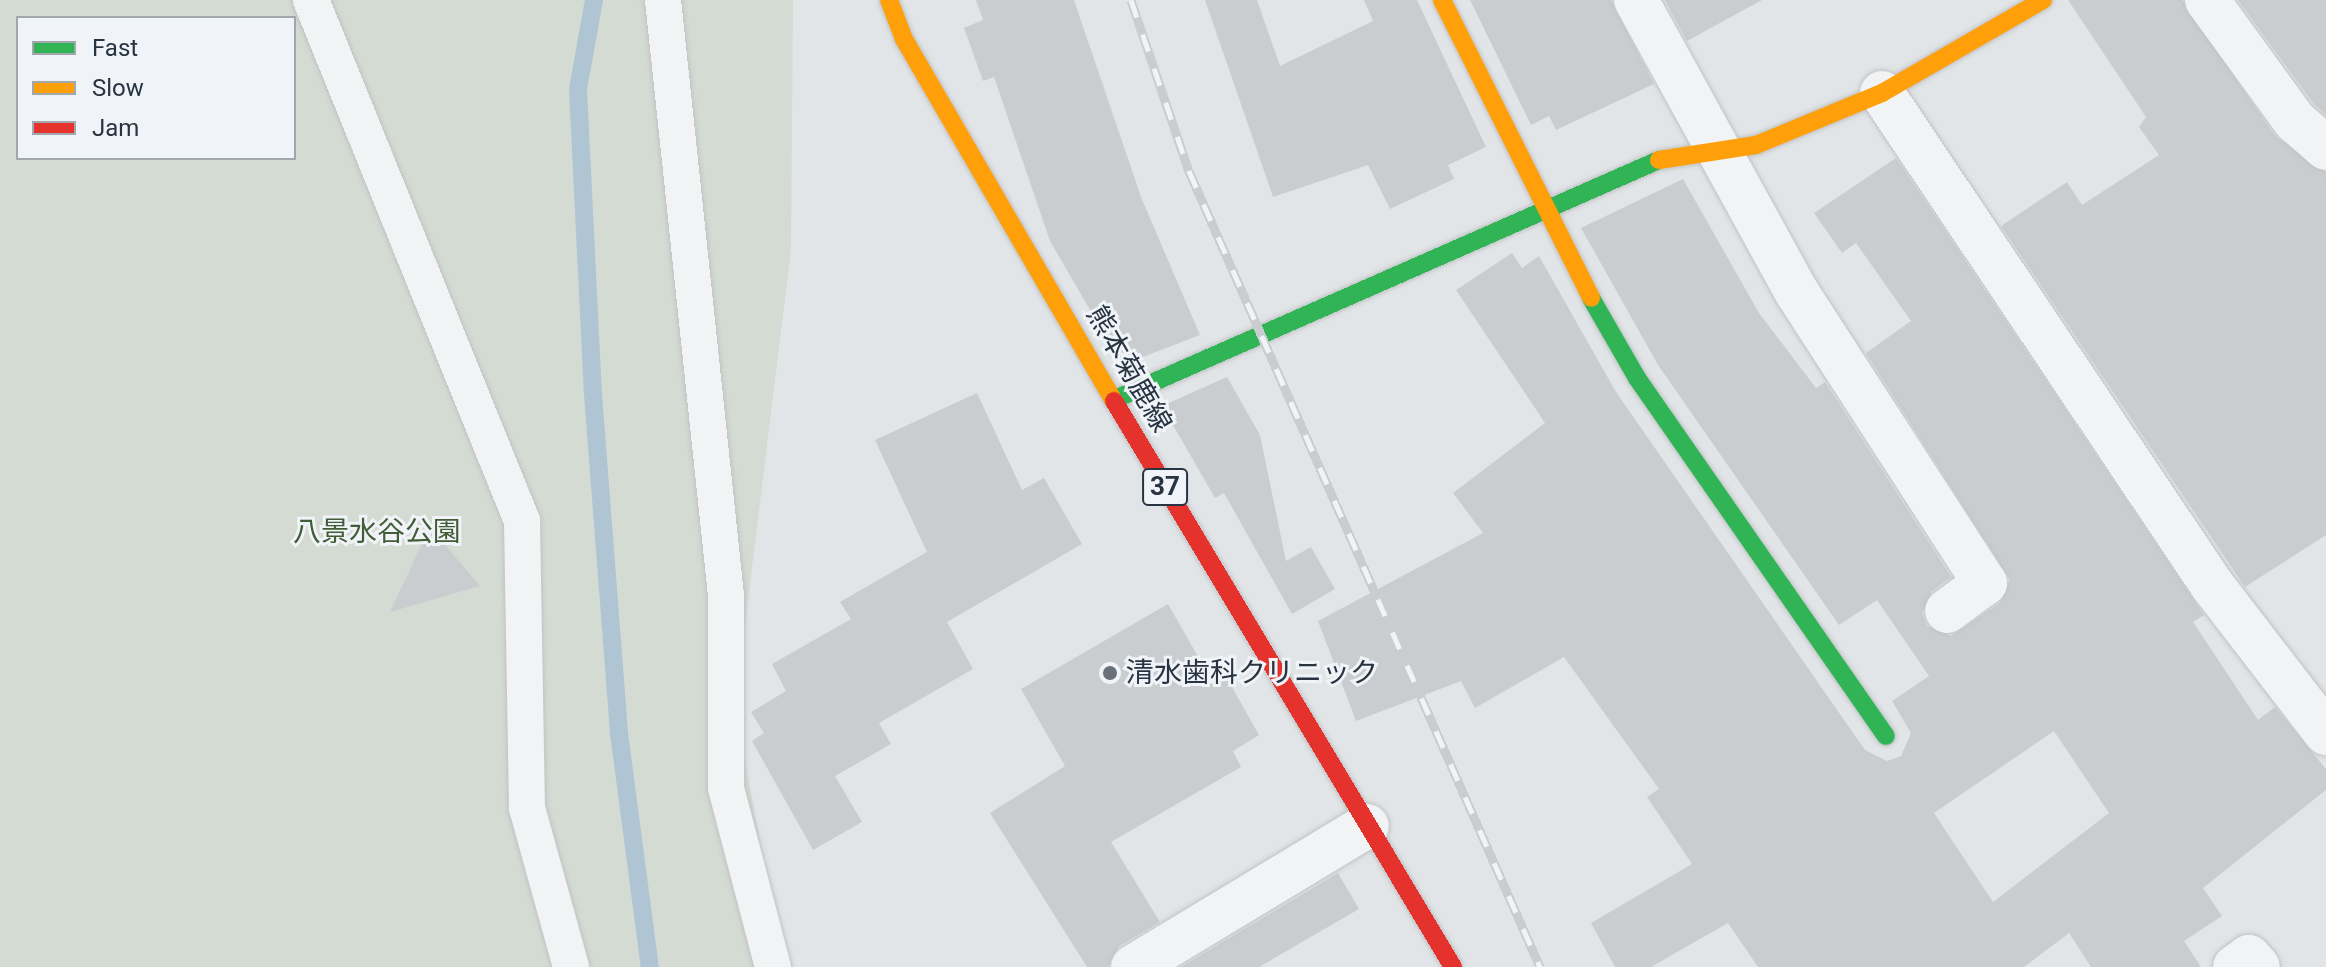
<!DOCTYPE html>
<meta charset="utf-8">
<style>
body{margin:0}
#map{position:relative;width:2326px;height:967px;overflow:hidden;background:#e2e5e7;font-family:Roboto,"Noto Sans JP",sans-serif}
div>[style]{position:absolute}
.green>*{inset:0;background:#d4dbd2}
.stream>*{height:18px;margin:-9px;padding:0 9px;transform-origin:9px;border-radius:9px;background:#b0c5d3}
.building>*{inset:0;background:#cacdcf}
.roads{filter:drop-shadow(0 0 2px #c0c3c5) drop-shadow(0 0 2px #c0c3c5)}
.lane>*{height:36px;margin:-18px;padding:0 18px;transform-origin:18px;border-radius:18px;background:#f1f3f4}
.street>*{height:44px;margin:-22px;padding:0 22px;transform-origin:22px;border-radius:22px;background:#f1f3f4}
.fast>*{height:18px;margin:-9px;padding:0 9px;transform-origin:9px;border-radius:9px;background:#30b455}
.slow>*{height:18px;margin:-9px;padding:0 9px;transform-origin:9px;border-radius:9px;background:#ff9f0a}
.jam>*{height:18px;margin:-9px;padding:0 9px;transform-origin:9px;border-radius:9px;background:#e5322d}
.rail>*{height:9px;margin-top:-4.5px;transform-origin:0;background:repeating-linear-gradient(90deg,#f0f3f7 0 18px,#cacdcf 0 36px);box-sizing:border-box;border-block:2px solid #cacdcf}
.dots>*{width:22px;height:22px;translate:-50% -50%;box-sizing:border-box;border:4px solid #f0f3f7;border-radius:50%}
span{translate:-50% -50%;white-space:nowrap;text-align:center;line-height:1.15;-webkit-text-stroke:6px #f0f3f7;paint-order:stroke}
.shield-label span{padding:2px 6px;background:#f0f3f7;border:2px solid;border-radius:6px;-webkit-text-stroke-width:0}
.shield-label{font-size:26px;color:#283441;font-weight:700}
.street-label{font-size:28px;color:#283441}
.park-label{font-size:28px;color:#415d36}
.poi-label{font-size:28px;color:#283441}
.left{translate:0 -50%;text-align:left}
.legend{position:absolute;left:16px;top:16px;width:280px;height:144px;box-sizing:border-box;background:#f0f3f7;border:2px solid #a0a7ae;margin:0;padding:10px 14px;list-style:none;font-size:24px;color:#283441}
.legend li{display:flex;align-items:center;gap:16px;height:40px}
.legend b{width:40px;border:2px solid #a0a7ae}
</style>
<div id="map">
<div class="green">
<div style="clip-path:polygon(evenodd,0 0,793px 0,791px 250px,735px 706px,783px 967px,0 967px,0 0,18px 18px,294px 18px,294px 158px,18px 158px,18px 18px)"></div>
</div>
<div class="stream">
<div style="left:594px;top:0;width:90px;rotate:100.2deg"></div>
<div style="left:578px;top:89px;width:305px;rotate:87.2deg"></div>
<div style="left:593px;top:394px;width:340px;rotate:85.6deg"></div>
<div style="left:619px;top:733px;width:236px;rotate:82.5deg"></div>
</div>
<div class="building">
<div style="clip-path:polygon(976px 0,1074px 0,1141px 197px,1200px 335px,1122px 365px,1050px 241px,994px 77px,983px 81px,964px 28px,983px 20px)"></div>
<div style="clip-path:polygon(1205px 0,1257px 0,1280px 66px,1373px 21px,1364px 0,1417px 0,1486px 147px,1448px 165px,1454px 179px,1390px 209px,1368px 165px,1273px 197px)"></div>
<div style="clip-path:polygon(1470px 0,1611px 0,1654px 84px,1556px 130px,1549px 116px,1531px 125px)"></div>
<div style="clip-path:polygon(1665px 0,1762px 0,1687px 41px)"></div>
<div style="clip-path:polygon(2068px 0,2182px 0,2275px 136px,2326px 172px,2326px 535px,2245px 587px,2001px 226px,2067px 182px,2082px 205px,2159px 155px,2139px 127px,2146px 117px)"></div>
<div style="clip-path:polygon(2238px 0,2326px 0,2326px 115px,2314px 104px)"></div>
<div style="clip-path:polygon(evenodd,1896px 158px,2204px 615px,2193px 622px,2258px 720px,2275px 707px,2326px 769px,2326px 790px,2203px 888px,2222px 916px,2184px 941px,2201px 967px,2091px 967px,2069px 933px,2024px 967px,1758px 967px,1728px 923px,1651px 967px,1615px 967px,1591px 923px,1692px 864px,1647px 797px,1659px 789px,1564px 657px,1475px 708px,1461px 681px,1356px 721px,1318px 621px,1483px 533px,1453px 493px,1545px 423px,1456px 290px,1512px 253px,1522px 268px,1539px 256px,1616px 392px,1865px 750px,1887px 761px,1901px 756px,1911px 733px,1892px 701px,1929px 676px,1877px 600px,1839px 625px,1658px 365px,1581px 228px,1683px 179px,1759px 313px,1816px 388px,1825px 382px,1951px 577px,1932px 591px,1922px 613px,1927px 626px,1951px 636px,2000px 603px,2010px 580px,1866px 353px,1911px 321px,1856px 243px,1842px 253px,1814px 213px,1896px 158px,2054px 731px,2109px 813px,1993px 902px,1934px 813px,2054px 731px)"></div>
<div style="clip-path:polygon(1227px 377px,1260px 435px,1286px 561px,1311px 547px,1335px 589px,1292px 614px,1224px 493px,1215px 498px,1162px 406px)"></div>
<div style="clip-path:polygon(977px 393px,1022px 490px,1044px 478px,1082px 544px,947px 622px,973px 669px,879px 723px,891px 744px,835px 776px,862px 822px,813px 850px,752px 741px,764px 733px,751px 712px,786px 691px,772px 664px,851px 619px,840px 602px,927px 552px,875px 440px)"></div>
<div style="clip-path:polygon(430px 527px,480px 586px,390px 612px)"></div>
<div style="clip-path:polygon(1168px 604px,1212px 681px,1224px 673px,1259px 735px,1233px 751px,1241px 767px,1111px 842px,1160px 922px,1119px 946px,1108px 967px,1087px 967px,990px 813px,1065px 766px,1021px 689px)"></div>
<div style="clip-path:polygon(1338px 873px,1359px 909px,1259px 967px,1181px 967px)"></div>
</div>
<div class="roads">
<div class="lane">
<div style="left:311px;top:0;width:562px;rotate:67.95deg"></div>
<div style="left:522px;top:521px;width:287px;rotate:89deg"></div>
<div style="left:527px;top:808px;width:165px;rotate:74.5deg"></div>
<div style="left:663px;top:0;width:598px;rotate:83.96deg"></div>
<div style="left:726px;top:595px;width:193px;rotate:90deg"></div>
<div style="left:726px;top:788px;width:185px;rotate:75.3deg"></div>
</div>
<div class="street">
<div style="left:1636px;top:0;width:332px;rotate:61.2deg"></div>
<div style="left:1796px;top:291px;width:348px;rotate:57.1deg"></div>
<div style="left:1985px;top:583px;width:47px;rotate:143.6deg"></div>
<div style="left:2207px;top:0;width:150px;rotate:54deg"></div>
<div style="left:2295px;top:121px;width:41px;rotate:41.1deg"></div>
<div style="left:1882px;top:93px;width:592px;rotate:56.15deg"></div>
<div style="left:2212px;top:585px;width:187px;rotate:52.4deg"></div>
<div style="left:1133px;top:967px;width:273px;rotate:-31.1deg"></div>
<div style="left:2235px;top:967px;width:17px;rotate:-36deg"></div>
<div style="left:2249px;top:957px;width:13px;rotate:48deg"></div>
</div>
<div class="fast">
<div style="left:1591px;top:298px;width:92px;rotate:60.1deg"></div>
<div style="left:1637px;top:378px;width:436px;rotate:55.2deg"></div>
<div style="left:1113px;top:400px;width:596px;rotate:-23.73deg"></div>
</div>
<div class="slow">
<div style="left:889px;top:0;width:42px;rotate:69deg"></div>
<div style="left:904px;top:39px;width:419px;rotate:59.9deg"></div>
<div style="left:1442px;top:0;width:333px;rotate:63.4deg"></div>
<div style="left:1659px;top:160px;width:98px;rotate:-8.8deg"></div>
<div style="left:1756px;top:145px;width:136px;rotate:-22.4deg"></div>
<div style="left:1882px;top:93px;width:186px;rotate:-30deg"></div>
</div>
<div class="jam">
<div style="left:1114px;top:401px;width:660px;rotate:59.08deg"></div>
</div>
</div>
<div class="rail">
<div style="left:1131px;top:0;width:181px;rotate:71.3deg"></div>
<div style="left:1189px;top:171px;width:870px;rotate:66.2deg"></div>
</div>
<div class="dots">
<div style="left:1110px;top:673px;background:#69727b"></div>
</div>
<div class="shield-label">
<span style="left:1165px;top:487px">37</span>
</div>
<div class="street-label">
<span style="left:1129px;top:369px;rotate:60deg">熊本菊鹿線</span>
</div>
<div class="park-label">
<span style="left:377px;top:532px">八景水谷公園</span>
</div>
<div class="poi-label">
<span class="left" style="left:1126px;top:673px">清水歯科クリニック</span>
</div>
<ul class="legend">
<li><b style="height:10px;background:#30b455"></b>Fast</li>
<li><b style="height:10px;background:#ff9f0a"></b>Slow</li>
<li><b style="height:10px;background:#e5322d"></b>Jam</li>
</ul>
</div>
